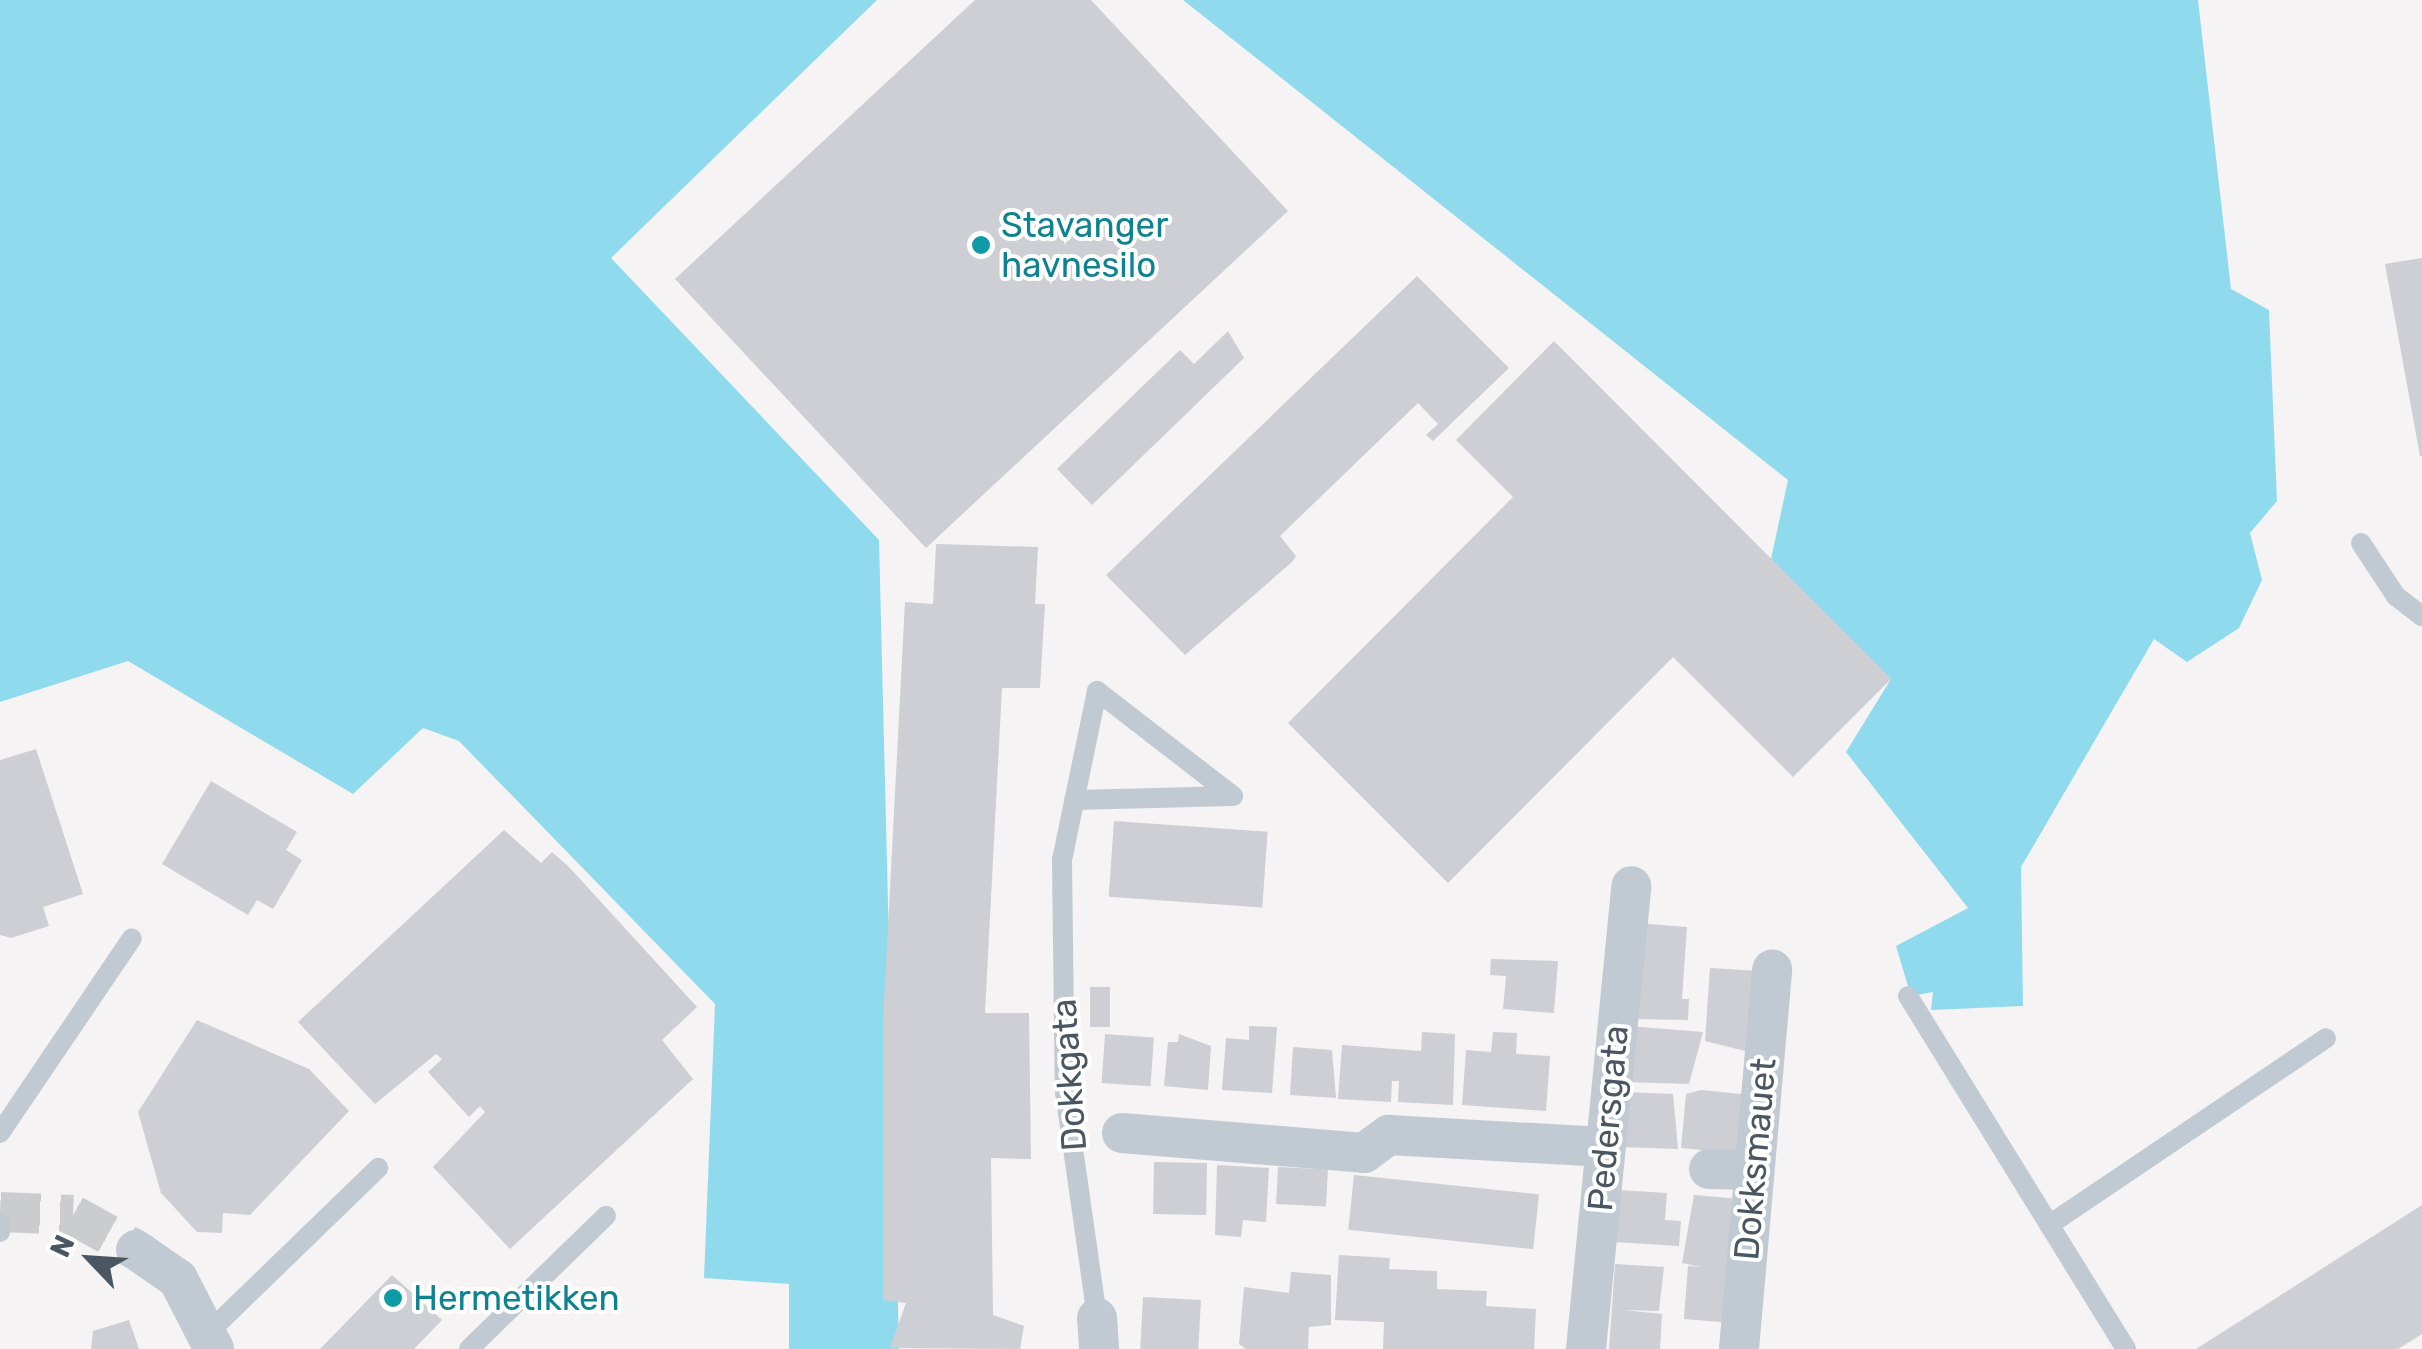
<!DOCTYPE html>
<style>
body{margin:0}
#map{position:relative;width:2422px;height:1349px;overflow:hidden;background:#f5f3f3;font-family:Rubik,sans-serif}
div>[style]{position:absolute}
.water>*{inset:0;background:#90daee}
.building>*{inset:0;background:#cdcfd5;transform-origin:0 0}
.street-tunnel>*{height:40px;margin-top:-20px;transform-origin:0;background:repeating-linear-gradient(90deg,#caccce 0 40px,transparent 0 60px)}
.lane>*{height:20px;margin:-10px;padding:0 10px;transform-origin:10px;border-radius:10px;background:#c1cad2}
.street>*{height:40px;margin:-20px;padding:0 20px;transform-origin:20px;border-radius:20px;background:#c1cad2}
.dots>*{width:28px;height:28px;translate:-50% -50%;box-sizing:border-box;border:5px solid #fff;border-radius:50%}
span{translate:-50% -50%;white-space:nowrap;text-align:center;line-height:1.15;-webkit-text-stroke:8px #fff;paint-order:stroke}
.culture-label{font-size:35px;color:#0d838f}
.left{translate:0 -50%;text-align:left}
.street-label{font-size:35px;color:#4a5661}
.north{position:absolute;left:40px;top:1209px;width:100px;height:100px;-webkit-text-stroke:8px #fff;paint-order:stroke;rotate:295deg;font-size:28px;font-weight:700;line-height:40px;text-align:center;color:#4a5661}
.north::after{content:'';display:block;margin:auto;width:35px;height:45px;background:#4a5661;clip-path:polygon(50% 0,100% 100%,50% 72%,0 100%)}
</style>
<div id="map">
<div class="water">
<div style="clip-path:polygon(0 0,877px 0,611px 258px,879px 540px,899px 1349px,789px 1349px,789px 1284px,704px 1278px,715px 1004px,459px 741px,423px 728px,353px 794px,128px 661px,0 702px)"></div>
<div style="clip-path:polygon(1183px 0,2198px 0,2231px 289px,2269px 310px,2277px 501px,2250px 533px,2262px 580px,2239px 628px,2187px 662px,2154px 639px,2021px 867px,2023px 1006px,1931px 1010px,1933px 992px,1911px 996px,1896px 946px,1968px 908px,1846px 752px,1891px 679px,1771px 559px,1788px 480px)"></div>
</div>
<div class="building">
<div style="clip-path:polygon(975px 0,1091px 0,1288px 211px,926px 548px,675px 279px)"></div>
<div style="clip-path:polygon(2422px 258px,2422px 456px,2420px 456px,2385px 264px)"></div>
<div style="clip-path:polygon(1417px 276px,1509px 368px,1433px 441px,1426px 435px,1438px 424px,1418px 403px,1280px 536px,1296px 556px,1292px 562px,1185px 655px,1106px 575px)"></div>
<div style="clip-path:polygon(1228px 331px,1244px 358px,1092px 505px,1057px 469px,1180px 350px,1194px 364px)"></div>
<div style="clip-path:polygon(1554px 341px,1891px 679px,1793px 777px,1673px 657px,1448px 883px,1288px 723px,1513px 497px,1456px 440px)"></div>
<div style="clip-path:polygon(936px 544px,1038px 547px,1035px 604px,1045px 604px,1040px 688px,1002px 688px,985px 1013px,1029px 1013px,1031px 1159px,991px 1158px,993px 1315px,1024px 1326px,1020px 1349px,890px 1348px,906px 1303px,883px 1300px,883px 1023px,905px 602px,933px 604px)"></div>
<div style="clip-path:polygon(36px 749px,83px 894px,43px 907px,49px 926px,11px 938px,0 935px,0 760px)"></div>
<div style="clip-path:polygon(211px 781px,297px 832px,286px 850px,302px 860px,273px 909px,257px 900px,248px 915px,162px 864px)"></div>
<div style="left:1114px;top:821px;width:154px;height:76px;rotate:4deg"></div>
<div style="clip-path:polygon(504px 830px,541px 863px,552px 852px,569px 867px,697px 1007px,662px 1040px,693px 1079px,510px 1249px,433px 1167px,485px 1112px,480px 1106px,469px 1117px,428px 1072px,442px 1059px,436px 1054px,375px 1104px,298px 1022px)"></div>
<div style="clip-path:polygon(1636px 923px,1687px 927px,1682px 999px,1689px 999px,1688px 1020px,1630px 1019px)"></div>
<div style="clip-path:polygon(1491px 959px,1558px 961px,1554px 1013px,1503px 1009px,1506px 976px,1490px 975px)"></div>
<div style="clip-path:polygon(1710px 968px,1759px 971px,1749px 1052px,1705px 1041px)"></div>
<div style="left:1090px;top:987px;width:20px;height:40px"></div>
<div style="clip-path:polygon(197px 1020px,309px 1069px,349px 1111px,250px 1215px,223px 1213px,222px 1233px,197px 1232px,161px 1193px,138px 1112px)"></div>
<div style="clip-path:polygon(1249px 1026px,1277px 1027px,1272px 1093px,1222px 1090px,1226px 1038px,1249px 1040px)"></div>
<div style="clip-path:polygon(1628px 1026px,1703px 1032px,1689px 1084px,1625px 1082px)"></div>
<div style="clip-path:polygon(1422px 1032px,1455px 1034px,1453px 1105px,1398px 1102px,1399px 1081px,1392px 1081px,1391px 1102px,1338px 1099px,1342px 1045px,1421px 1051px)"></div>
<div style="clip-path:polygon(1493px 1032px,1517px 1033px,1516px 1054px,1550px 1056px,1546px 1111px,1462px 1105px,1466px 1050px,1491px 1052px)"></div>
<div style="left:1105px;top:1034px;width:49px;height:49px;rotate:4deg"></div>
<div style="clip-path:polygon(1179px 1034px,1211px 1046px,1208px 1090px,1164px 1086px,1168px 1042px,1178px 1042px)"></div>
<div style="clip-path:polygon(1293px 1047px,1332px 1050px,1336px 1098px,1290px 1095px)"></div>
<div style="clip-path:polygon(1701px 1090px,1751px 1095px,1746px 1154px,1681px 1148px,1686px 1094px)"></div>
<div style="clip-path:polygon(1626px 1092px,1673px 1094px,1678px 1149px,1621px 1147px)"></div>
<div style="left:1154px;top:1162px;width:53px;height:52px;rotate:1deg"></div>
<div style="clip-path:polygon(1217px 1165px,1269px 1168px,1266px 1222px,1243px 1220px,1241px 1237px,1215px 1235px)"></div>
<div style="left:1278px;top:1167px;width:50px;height:37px;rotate:3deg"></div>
<div style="left:1354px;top:1175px;width:186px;height:55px;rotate:6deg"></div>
<div style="clip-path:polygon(1618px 1190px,1667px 1193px,1665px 1220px,1681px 1221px,1679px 1246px,1614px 1242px)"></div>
<div style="clip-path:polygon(1694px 1195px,1740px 1199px,1732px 1323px,1684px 1319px,1688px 1266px,1701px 1267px,1682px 1263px)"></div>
<div style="clip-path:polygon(2422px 1205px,2422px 1334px,2398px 1349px,2196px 1349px)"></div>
<div style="clip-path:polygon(1339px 1255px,1390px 1258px,1389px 1269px,1437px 1271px,1437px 1289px,1487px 1291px,1486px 1306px,1536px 1309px,1534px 1349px,1383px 1349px,1384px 1322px,1335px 1320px)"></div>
<div style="clip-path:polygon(1615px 1264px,1664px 1267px,1659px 1311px,1623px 1310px,1662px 1314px,1660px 1349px,1609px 1349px)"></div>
<div style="clip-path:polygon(1291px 1272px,1331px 1275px,1331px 1325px,1309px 1327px,1308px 1349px,1246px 1349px,1239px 1344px,1244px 1287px,1289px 1293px)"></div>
<div style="clip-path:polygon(392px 1275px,442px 1320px,414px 1349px,320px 1349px)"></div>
<div style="left:1143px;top:1297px;width:58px;height:52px;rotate:3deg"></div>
<div style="clip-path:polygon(129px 1320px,139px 1349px,91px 1349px,93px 1331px)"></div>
</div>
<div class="street-tunnel">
<div style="left:0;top:1212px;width:73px;rotate:2.4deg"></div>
<div style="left:73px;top:1215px;width:72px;rotate:29.1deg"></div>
</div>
<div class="lane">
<div style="left:2361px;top:543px;width:64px;rotate:56.6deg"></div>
<div style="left:2396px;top:596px;width:33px;rotate:38deg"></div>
<div style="left:1074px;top:800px;width:159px;rotate:-1.4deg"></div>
<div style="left:1233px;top:796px;width:172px;rotate:-142.3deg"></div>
<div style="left:1097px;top:691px;width:173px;rotate:101.7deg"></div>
<div style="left:1062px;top:860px;width:232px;rotate:89.3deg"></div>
<div style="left:1065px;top:1092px;width:228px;rotate:81.9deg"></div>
<div style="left:1908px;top:996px;width:415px;rotate:58.3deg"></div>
<div style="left:0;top:1133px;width:235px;rotate:-55.9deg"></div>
<div style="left:0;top:1223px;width:9px;rotate:90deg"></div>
<div style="left:2049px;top:1225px;width:334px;rotate:-34deg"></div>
<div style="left:211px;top:1330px;width:233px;rotate:-44.1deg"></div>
<div style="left:469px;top:1349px;width:191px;rotate:-44.2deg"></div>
</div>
<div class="street">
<div style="left:1122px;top:1133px;width:243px;rotate:4.7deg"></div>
<div style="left:1364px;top:1153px;width:31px;rotate:-36deg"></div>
<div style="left:1389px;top:1135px;width:216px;rotate:3.2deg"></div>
<div style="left:1709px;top:1169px;width:44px;rotate:1.3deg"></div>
<div style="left:136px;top:1250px;width:51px;rotate:34.6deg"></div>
<div style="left:178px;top:1279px;width:79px;rotate:62.8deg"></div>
<div style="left:1097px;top:1318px;width:31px;rotate:86deg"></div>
<div style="left:1586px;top:1349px;width:465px;rotate:-84.4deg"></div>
<div style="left:1739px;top:1349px;width:381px;rotate:-85deg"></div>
</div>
<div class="dots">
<div style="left:981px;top:245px;background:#0f9aa8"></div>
<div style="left:393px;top:1298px;background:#0f9aa8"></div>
</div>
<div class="culture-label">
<span class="left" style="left:1001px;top:245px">Stavanger<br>havnesilo</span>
<span class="left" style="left:413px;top:1298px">Hermetikken</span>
</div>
<div class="street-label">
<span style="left:1069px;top:1075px;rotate:-94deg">Dokkgata</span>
<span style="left:1608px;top:1118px;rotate:-85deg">Pedersgata</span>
<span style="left:1755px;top:1159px;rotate:-85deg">Dokksmauet</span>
</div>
<div class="north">N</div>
</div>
